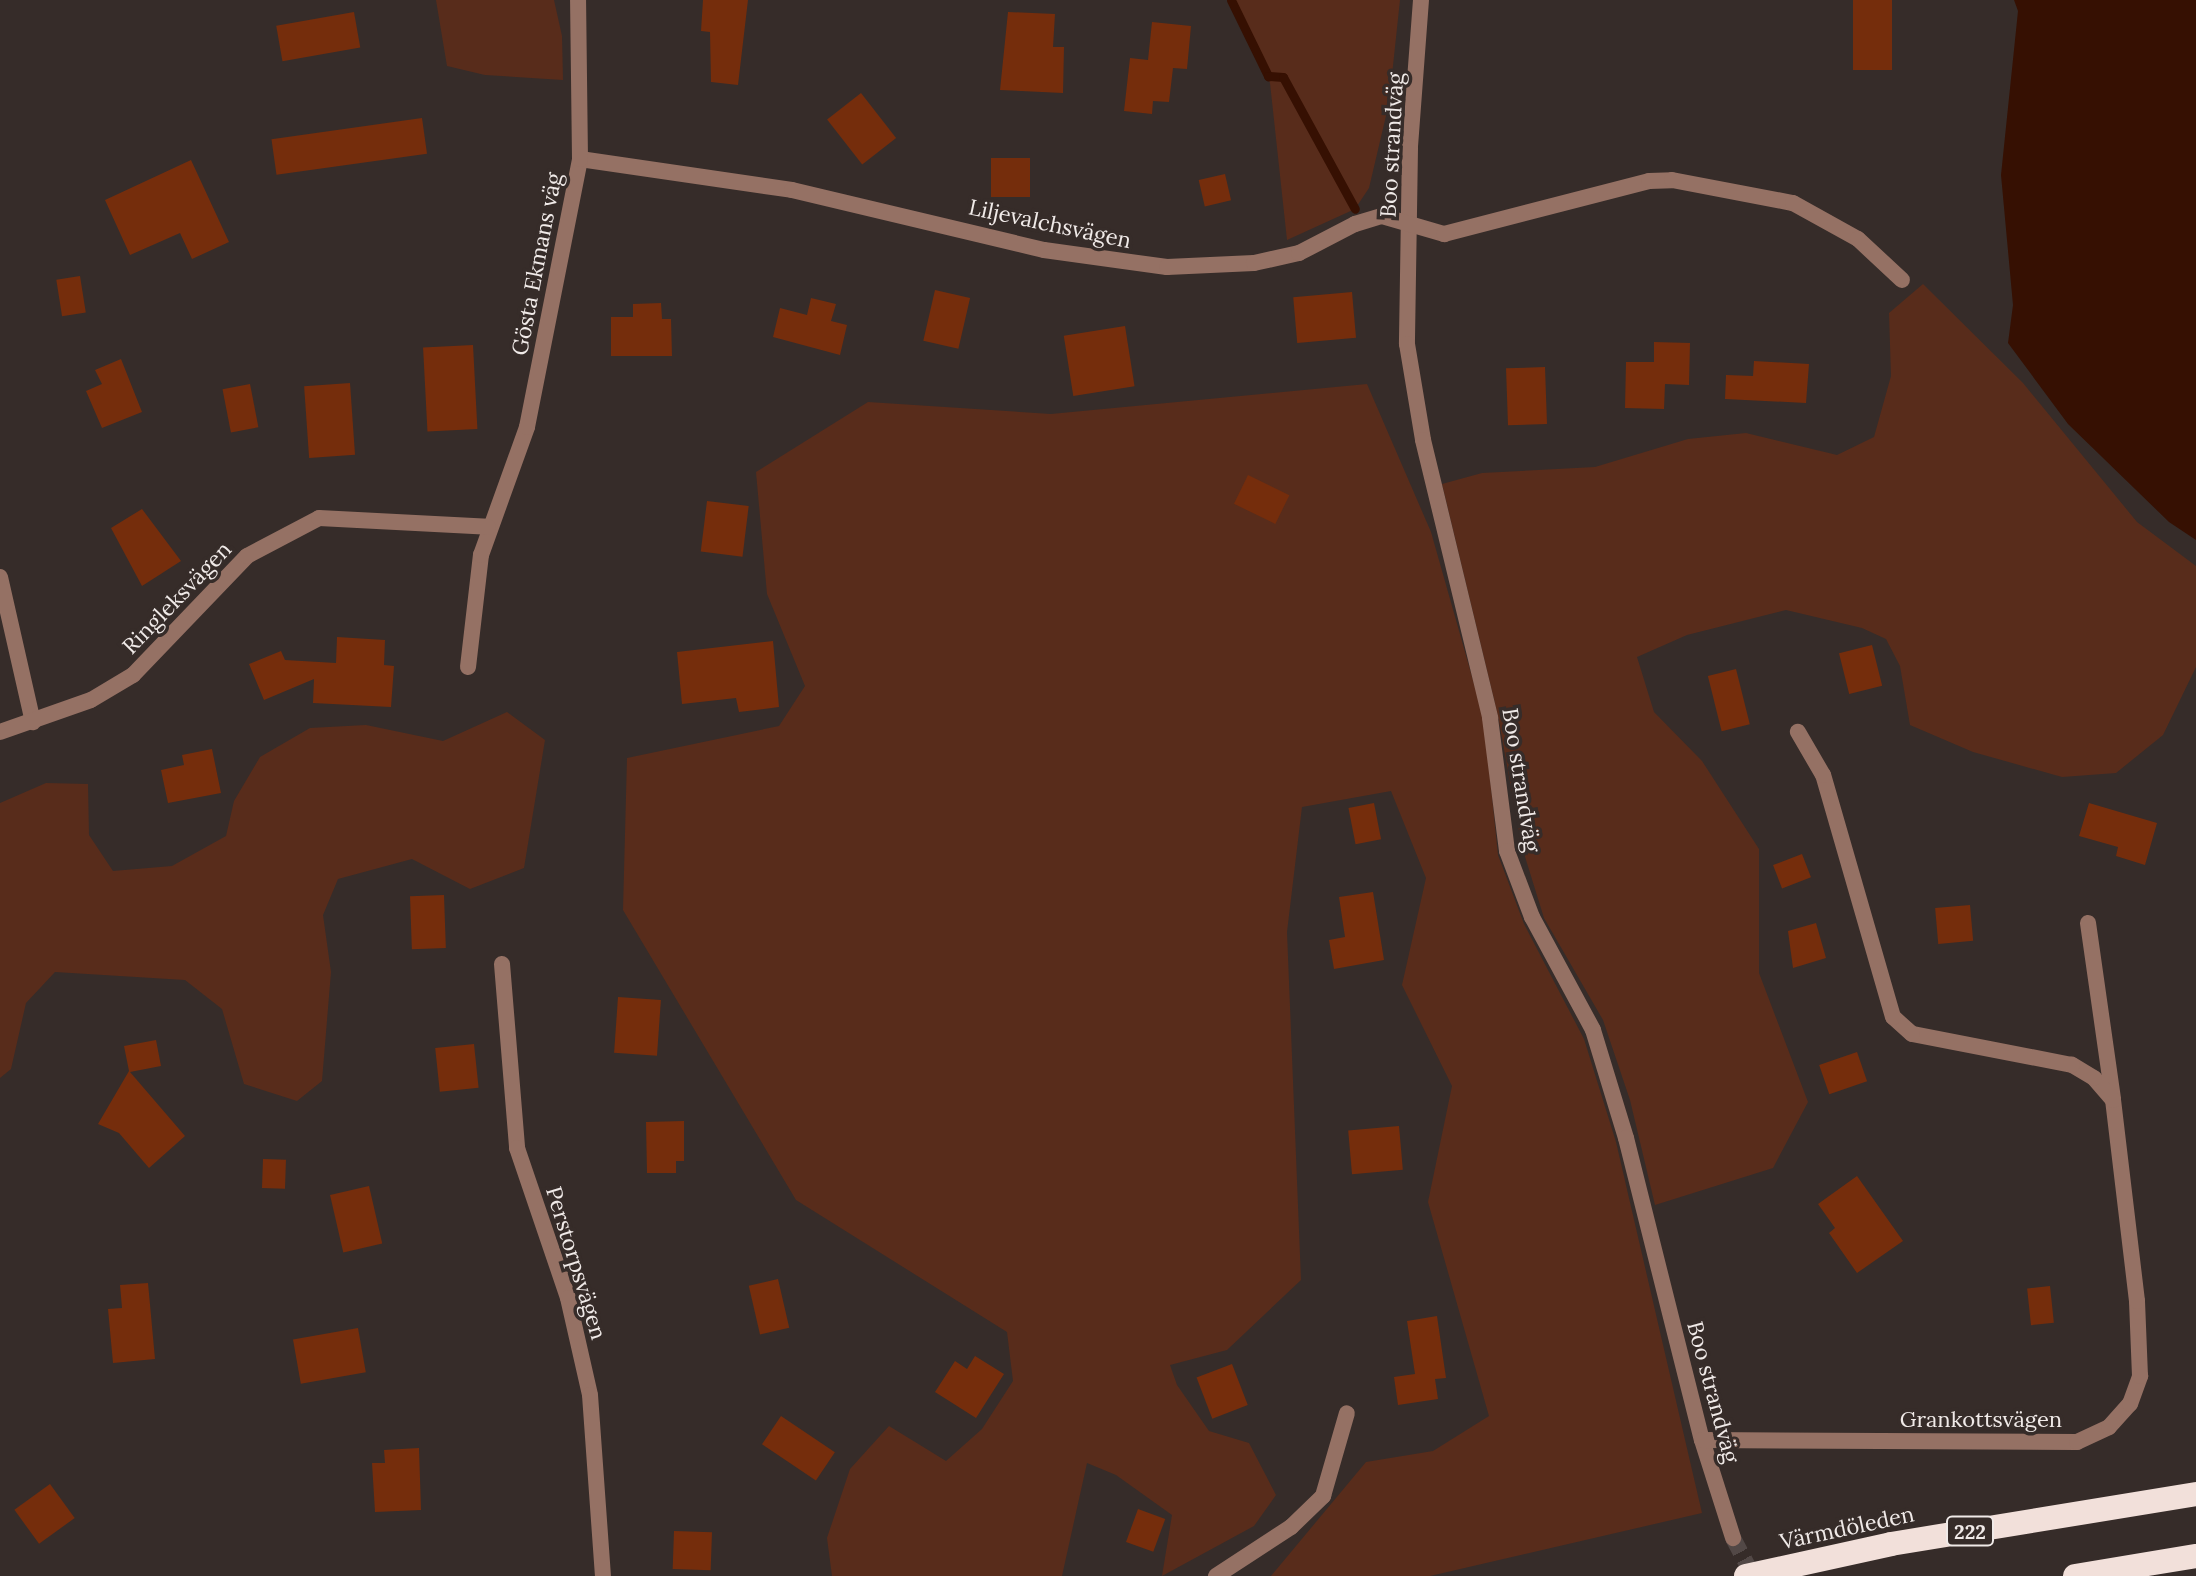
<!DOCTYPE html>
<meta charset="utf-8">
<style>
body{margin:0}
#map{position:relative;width:2196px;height:1576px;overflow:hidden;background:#362c29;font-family:Lora,serif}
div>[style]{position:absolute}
.green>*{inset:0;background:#582c1b}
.water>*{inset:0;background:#361002}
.stream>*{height:9px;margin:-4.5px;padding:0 4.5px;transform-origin:4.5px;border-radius:4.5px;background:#361002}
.building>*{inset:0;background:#752d0c;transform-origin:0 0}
.minor-tunnel>*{height:16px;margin-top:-8px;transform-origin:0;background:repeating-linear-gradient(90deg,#524846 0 16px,transparent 0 24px)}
.minor>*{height:16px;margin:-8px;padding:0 8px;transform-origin:8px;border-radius:8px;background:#957164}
.motorway>*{height:24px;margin:-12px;padding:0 12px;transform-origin:12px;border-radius:12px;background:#f2e0da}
span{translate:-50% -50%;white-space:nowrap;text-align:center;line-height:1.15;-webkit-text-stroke:7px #362c29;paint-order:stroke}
.shield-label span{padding:2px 6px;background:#362c29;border:2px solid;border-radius:6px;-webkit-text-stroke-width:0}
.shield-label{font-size:20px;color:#f0eae8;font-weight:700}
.street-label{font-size:22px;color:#f0eae8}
</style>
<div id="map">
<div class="green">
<div style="clip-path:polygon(436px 0,554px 0,562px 36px,563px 80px,485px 75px,447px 66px)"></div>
<div style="clip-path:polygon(1233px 0,1400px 0,1389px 103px,1369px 188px,1355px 209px,1287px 240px,1270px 83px)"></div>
<div style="clip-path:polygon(1923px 284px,2023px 383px,2137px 522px,2196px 566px,2196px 667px,2163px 735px,2116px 773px,2062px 777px,1973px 752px,1910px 725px,1900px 666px,1886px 639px,1862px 628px,1786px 610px,1687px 635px,1637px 657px,1654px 712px,1702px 761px,1759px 849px,1759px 973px,1808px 1102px,1773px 1168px,1655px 1205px,1630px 1100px,1603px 1020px,1544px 918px,1522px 847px,1498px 716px,1442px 484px,1482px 473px,1595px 467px,1688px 439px,1746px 433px,1837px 455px,1874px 437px,1891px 376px,1889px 313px)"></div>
<div style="clip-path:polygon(1367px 384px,1431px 532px,1484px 719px,1498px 855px,1524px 924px,1584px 1039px,1616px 1142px,1702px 1513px,1430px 1576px,1271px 1576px,1366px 1462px,1433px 1451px,1489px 1416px,1428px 1202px,1452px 1086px,1402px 985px,1426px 878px,1391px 791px,1302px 807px,1287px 932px,1301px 1280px,1227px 1350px,1170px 1365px,1177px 1385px,1209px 1431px,1249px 1443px,1276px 1495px,1254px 1526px,1162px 1576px,1172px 1515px,1116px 1475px,1087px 1463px,1062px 1576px,832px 1576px,827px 1538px,850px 1469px,889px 1426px,946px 1461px,982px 1429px,1013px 1381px,1007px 1332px,796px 1200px,623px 910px,627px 758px,779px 726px,805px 686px,767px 594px,756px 472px,868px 402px,1051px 414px)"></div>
<div style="clip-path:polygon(507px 712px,545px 740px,524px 868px,470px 889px,412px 859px,338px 879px,323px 915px,331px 972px,322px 1081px,297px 1101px,244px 1084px,222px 1009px,185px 980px,55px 972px,26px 1003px,11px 1069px,0 1078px,0 803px,46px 783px,88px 784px,89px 835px,113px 871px,172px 866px,226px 836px,234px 801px,260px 757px,310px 728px,366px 725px,443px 741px)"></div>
</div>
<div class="water">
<div style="clip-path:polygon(2014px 0,2196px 0,2196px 540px,2169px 522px,2068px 424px,2008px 343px,2013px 305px,2001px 175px,2018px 11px)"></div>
</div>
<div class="stream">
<div style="left:1231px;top:0;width:85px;rotate:64deg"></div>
<div style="left:1268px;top:76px;width:15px;rotate:4deg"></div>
<div style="left:1283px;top:77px;width:150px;rotate:61.4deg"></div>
</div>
<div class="building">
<div style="clip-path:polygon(703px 0,748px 0,738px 85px,711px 82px,710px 32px,701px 31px)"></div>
<div style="left:1853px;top:0;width:39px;height:70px"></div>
<div style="left:354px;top:12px;width:36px;height:79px;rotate:80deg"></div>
<div style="clip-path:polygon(1008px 12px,1055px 14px,1053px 47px,1064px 47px,1063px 93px,1000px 90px)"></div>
<div style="clip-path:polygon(1152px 22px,1191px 26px,1187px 69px,1173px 68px,1169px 102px,1153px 101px,1152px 114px,1124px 111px,1130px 58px,1148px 60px)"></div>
<div style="left:861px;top:93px;width:57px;height:43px;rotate:52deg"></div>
<div style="left:422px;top:118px;width:36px;height:152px;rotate:82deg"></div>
<div style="left:991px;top:158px;width:39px;height:39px"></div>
<div style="clip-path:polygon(191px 160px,229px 242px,192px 259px,180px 233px,130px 255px,105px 200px)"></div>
<div style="left:1225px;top:174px;width:27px;height:27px;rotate:77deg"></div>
<div style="left:80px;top:276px;width:37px;height:24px;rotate:81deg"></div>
<div style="left:935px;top:290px;width:36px;height:52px;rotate:13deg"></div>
<div style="left:1352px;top:292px;width:46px;height:59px;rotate:85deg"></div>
<div style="clip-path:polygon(811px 298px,836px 304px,831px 321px,847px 325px,840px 355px,773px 337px,780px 308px,807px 315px)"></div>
<div style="clip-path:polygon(661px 303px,662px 319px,671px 319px,672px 356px,611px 356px,611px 317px,633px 317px,633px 304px)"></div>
<div style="left:1125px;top:326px;width:61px;height:62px;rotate:81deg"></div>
<div style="clip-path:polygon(1654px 342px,1690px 343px,1689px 385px,1665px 384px,1664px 409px,1625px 408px,1626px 362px,1654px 362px)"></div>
<div style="left:473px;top:345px;width:84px;height:50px;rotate:87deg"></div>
<div style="clip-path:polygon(121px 359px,142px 412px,102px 428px,86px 391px,102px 384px,95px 370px)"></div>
<div style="clip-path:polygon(1754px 361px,1809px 364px,1806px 403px,1725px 399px,1726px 375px,1753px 376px)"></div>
<div style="left:1545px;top:367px;width:57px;height:39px;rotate:88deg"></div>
<div style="left:350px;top:383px;width:72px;height:46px;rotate:86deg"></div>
<div style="left:250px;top:384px;width:44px;height:28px;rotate:79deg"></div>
<div style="left:1248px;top:475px;width:46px;height:32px;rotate:26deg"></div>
<div style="left:707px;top:501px;width:42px;height:51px;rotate:7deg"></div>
<div style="clip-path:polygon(142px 509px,181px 561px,142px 586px,111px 528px)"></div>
<div style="clip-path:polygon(337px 637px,385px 640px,384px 665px,394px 666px,391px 707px,313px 703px,314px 679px,264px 700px,249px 664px,281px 651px,285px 660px,336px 663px)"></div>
<div style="clip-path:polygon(773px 641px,779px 707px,739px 712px,736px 698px,682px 704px,677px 652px)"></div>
<div style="left:1872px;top:645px;width:42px;height:34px;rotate:76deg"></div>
<div style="left:1736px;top:669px;width:57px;height:29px;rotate:76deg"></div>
<div style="clip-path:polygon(212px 749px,221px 793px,168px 803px,161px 770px,184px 765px,182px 755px)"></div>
<div style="left:1374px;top:803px;width:37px;height:26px;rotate:79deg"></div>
<div style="clip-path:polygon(2089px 803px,2157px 823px,2145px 865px,2116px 856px,2118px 847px,2079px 836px)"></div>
<div style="left:1802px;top:854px;width:25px;height:31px;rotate:69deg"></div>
<div style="clip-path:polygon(1373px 892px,1384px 960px,1334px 969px,1329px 940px,1345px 937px,1339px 897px)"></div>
<div style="left:444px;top:895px;width:53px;height:34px;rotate:88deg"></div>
<div style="left:1970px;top:905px;width:36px;height:35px;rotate:85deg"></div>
<div style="clip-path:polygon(1816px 923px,1826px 958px,1793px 968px,1788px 931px)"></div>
<div style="left:618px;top:997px;width:43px;height:56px;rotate:4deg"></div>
<div style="clip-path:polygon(156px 1040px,161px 1066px,130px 1072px,185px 1136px,149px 1168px,119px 1133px,98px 1124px,129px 1071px,124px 1046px)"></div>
<div style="left:474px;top:1044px;width:44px;height:39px;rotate:84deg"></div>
<div style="left:1857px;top:1052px;width:31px;height:40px;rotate:71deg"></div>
<div style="clip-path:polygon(684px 1121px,684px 1161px,676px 1161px,676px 1173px,647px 1173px,646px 1122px)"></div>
<div style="left:1399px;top:1126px;width:44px;height:51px;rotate:85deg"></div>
<div style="left:263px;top:1159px;width:23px;height:29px;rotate:2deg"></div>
<div style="clip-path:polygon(1857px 1176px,1903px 1241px,1857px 1273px,1829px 1233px,1835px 1228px,1818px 1204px)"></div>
<div style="left:369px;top:1186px;width:59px;height:40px;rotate:77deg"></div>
<div style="left:778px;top:1279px;width:50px;height:30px;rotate:77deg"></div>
<div style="clip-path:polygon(148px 1283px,155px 1359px,113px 1363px,108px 1309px,122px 1308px,120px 1285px)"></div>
<div style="left:2050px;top:1286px;width:37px;height:23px;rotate:84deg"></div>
<div style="clip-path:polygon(1437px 1316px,1446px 1378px,1435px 1379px,1438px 1399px,1398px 1405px,1394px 1377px,1415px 1374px,1407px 1321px)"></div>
<div style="left:358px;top:1328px;width:45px;height:66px;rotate:80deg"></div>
<div style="clip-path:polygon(975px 1356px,1004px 1374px,976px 1418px,935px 1392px,955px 1361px,967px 1369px)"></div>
<div style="left:1232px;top:1364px;width:44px;height:38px;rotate:69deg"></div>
<div style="left:781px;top:1416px;width:65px;height:34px;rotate:34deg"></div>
<div style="clip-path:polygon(419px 1448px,421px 1510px,375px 1512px,372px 1463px,385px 1463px,384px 1450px)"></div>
<div style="left:50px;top:1484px;width:42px;height:44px;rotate:54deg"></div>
<div style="left:1138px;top:1509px;width:29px;height:35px;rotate:20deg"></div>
<div style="left:674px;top:1531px;width:38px;height:38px;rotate:2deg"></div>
</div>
<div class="minor-tunnel">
<div style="left:1733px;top:1538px;width:43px;rotate:62.2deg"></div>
</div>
<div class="minor">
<div style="left:1421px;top:0;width:148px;rotate:94.3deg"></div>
<div style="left:1410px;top:148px;width:196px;rotate:90.9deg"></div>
<div style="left:1407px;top:344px;width:97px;rotate:80.5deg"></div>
<div style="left:1423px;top:440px;width:286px;rotate:76.4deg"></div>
<div style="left:1490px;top:718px;width:134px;rotate:82.7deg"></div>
<div style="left:1507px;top:851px;width:71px;rotate:69.3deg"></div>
<div style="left:1532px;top:917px;width:128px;rotate:61.6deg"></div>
<div style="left:1593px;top:1030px;width:113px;rotate:73deg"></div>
<div style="left:1626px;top:1138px;width:311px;rotate:75.9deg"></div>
<div style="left:1702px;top:1440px;width:103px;rotate:72.4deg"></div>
<div style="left:580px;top:159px;width:214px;rotate:8.3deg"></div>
<div style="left:792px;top:190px;width:259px;rotate:13.4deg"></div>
<div style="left:1044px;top:250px;width:124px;rotate:7.9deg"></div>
<div style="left:1167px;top:267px;width:87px;rotate:-2.6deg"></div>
<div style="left:1254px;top:263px;width:46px;rotate:-12.5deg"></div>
<div style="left:1299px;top:253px;width:63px;rotate:-27.4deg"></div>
<div style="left:1355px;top:224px;width:28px;rotate:-17deg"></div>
<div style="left:1382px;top:216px;width:65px;rotate:16.2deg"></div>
<div style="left:1444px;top:234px;width:212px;rotate:-14.5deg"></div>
<div style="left:1649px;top:181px;width:23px;rotate:-2deg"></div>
<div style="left:1672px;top:180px;width:123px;rotate:10.8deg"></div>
<div style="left:1793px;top:203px;width:74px;rotate:29deg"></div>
<div style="left:1858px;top:239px;width:60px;rotate:43deg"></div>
<div style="left:0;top:577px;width:149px;rotate:77.2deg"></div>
<div style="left:468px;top:667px;width:113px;rotate:-83.4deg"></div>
<div style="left:481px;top:555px;width:136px;rotate:-70.2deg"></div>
<div style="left:527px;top:427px;width:273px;rotate:-78.8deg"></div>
<div style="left:580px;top:159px;width:159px;rotate:-90.7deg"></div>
<div style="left:0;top:732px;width:96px;rotate:-19.4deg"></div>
<div style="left:91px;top:700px;width:49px;rotate:-30.8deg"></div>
<div style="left:133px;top:675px;width:165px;rotate:-46.2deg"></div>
<div style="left:247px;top:556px;width:81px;rotate:-27.8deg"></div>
<div style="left:319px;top:518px;width:169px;rotate:3deg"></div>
<div style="left:2088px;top:923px;width:177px;rotate:81.9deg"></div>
<div style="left:502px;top:964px;width:185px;rotate:85.3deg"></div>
<div style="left:517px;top:1148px;width:158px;rotate:71.2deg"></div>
<div style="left:568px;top:1298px;width:99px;rotate:77.2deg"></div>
<div style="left:590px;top:1395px;width:181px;rotate:85.9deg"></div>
<div style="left:1702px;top:1440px;width:375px;rotate:0.3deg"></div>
<div style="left:2077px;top:1442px;width:35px;rotate:-25deg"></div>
<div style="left:2109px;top:1427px;width:31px;rotate:-48deg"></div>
<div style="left:2130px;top:1404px;width:30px;rotate:-70deg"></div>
<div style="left:2140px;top:1376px;width:75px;rotate:-92.3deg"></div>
<div style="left:2137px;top:1301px;width:202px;rotate:-96.8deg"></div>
<div style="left:2113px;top:1100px;width:29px;rotate:-131deg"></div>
<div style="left:2094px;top:1078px;width:26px;rotate:-149deg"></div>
<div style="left:2072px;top:1065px;width:163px;rotate:-169deg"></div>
<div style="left:1912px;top:1034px;width:25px;rotate:-138deg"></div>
<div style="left:1893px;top:1017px;width:252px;rotate:-106.1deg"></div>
<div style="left:1823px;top:775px;width:50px;rotate:-120.2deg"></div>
<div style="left:1216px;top:1576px;width:90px;rotate:-33.2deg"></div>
<div style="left:1291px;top:1527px;width:45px;rotate:-44.1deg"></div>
<div style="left:1323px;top:1496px;width:86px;rotate:-73.9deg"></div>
</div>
<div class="motorway">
<div style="left:1746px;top:1576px;width:148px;rotate:-12.4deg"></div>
<div style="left:1891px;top:1544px;width:309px;rotate:-9.3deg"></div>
<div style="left:2075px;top:1576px;width:123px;rotate:-9.4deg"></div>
</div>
<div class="shield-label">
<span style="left:1970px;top:1531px">222</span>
</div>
<div class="street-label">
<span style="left:1392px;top:145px;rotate:-87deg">Boo strandväg</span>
<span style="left:1050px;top:224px;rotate:12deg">Liljevalchsvägen</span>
<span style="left:537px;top:264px;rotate:-79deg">Gösta Ekmans väg</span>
<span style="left:177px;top:598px;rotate:-46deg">Ringleksvägen</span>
<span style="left:1521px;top:780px;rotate:81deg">Boo strandväg</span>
<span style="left:576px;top:1263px;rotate:73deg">Perstorpsvägen</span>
<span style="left:1713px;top:1392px;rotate:75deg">Boo strandväg</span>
<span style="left:1981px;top:1420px">Grankottsvägen</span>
<span style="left:1847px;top:1528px;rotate:-12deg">Värmdöleden</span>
</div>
</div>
